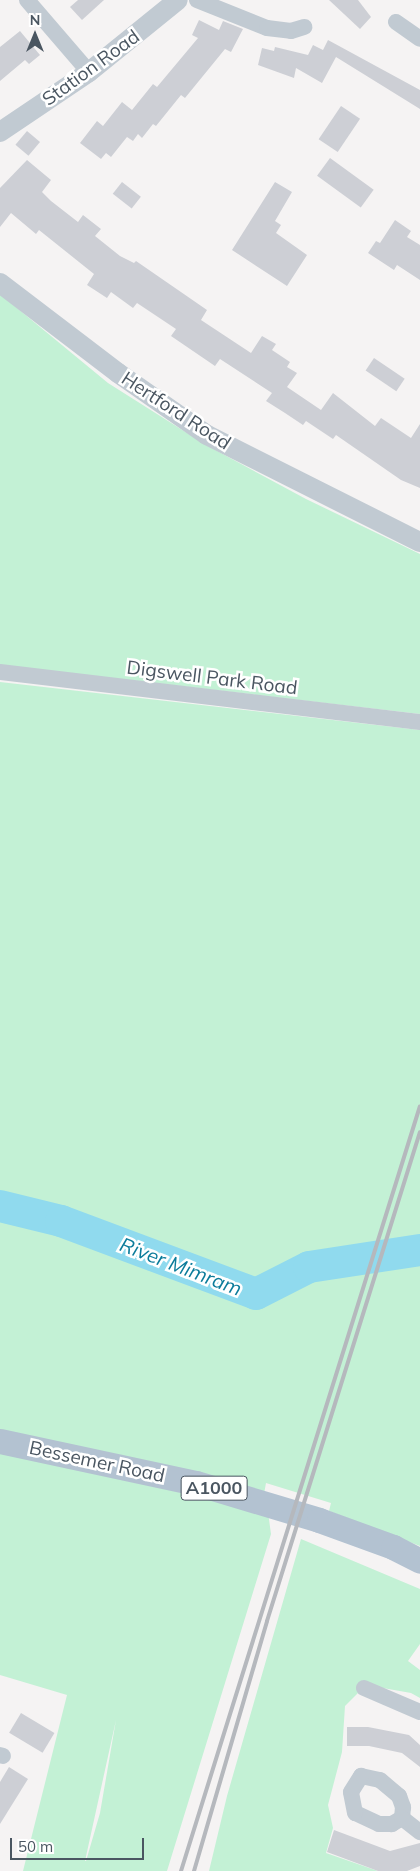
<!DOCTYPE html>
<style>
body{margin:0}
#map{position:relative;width:420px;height:1871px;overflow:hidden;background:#f5f3f3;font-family:Mulish,sans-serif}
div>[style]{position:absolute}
.green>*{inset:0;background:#c3f1d5}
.river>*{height:32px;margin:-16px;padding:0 16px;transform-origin:16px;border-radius:16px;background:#90daee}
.building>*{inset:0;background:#cdcfd5;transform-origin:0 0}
.minor>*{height:16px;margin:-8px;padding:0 8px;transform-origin:8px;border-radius:8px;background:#c1cad2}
.tertiary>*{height:20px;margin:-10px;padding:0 10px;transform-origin:10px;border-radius:10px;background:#c1cad2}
.primary>*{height:25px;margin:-12.5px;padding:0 12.5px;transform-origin:12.5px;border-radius:12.5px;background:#b3c2d1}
.rail>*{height:4px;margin:-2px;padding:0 2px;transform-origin:2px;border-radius:2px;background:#b5b8bd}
span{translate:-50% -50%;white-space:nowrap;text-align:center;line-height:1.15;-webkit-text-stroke:5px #fff;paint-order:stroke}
.shield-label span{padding:1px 4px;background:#fff;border:1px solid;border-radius:4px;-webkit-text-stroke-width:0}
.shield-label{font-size:18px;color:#4a5661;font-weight:700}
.street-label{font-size:19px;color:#4a5661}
.water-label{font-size:20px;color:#0c7c9b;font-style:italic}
.north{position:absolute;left:10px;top:10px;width:50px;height:50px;-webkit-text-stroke:4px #fff;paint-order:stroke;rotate:0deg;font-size:14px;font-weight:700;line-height:20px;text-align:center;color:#4a5661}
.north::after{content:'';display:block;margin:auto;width:18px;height:22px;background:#4a5661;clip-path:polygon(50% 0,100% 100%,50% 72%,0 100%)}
.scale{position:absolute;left:10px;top:1838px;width:134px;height:22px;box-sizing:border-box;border:2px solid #4a5661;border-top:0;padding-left:6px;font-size:15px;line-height:18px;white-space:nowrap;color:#4a5661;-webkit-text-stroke:4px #fff;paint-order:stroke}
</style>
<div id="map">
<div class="green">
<div style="clip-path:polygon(0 294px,108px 383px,206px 445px,306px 499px,420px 554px,420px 714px,0 665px)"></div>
<div style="clip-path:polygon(0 682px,420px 730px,420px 1546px,329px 1511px,331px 1503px,266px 1483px,264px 1494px,0 1432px)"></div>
<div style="clip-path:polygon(evenodd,0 1452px,268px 1512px,271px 1534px,167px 1871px,23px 1871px,67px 1695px,0 1675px,0 1452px,116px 1720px,100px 1813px,86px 1861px,85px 1861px,116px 1720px)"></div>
<div style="clip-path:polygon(301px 1539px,420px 1589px,420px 1644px,408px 1661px,420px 1670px,420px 1698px,411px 1693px,366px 1685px,345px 1706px,342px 1752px,328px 1805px,333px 1828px,326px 1853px,378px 1871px,209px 1871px,227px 1796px)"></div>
</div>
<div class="river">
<div style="left:0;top:1206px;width:63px;rotate:13.8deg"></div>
<div style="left:61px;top:1221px;width:208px;rotate:20.5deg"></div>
<div style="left:256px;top:1294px;width:59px;rotate:-27deg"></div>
<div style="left:309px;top:1267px;width:112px;rotate:-8.7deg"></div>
</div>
<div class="building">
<div style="clip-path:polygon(78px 0,104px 0,82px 20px,70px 7px)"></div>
<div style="clip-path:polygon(329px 0,358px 0,371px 17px,360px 29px)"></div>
<div style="clip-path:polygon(199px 20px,219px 30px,223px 21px,243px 29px,231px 52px,225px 49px,185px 98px,181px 95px,156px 126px,153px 124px,142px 138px,138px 134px,133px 141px,127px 137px,111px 157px,106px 153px,101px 159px,80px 143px,97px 121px,103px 126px,122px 102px,132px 110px,153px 84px,157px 87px,198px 38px,192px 35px)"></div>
<div style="clip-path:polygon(20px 31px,40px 55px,29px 64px,25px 60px,0 81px,0 47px)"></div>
<div style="clip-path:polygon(328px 40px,420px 90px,420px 109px,336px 57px,322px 83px,296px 68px,294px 78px,258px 65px,262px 48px,274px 51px,275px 47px,308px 55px,313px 45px,323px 50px)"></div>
<div style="left:341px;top:106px;width:23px;height:40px;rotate:34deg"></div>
<div style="left:27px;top:131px;width:17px;height:18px;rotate:40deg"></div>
<div style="left:330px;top:158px;width:54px;height:22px;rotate:36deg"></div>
<div style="clip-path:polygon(27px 160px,51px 180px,42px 192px,51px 201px,78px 222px,83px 215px,101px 229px,95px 236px,120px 256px,134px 263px,136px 261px,207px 310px,201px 320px,251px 353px,262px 336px,276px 344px,272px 350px,290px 362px,287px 367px,297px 373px,287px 387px,321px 410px,333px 393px,375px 426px,381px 418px,411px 438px,420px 424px,420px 488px,401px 480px,336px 435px,333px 439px,306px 421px,303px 425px,285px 413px,266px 401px,272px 393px,220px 359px,215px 366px,171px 336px,176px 329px,137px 303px,133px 308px,111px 292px,107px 298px,87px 285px,94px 274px,39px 230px,36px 234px,11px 213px,0 227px,0 188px)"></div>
<div style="left:122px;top:182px;width:24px;height:15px;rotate:38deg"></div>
<div style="clip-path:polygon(275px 182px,292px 192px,275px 221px,281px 225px,276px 233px,307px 255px,287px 286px,232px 250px)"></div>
<div style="clip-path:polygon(395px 220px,411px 231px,407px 237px,420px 245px,420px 280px,397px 265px,394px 270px,368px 253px,376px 241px,380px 243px)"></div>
<div style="left:374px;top:358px;width:37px;height:15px;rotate:34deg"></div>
<div style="left:21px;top:1713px;width:39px;height:23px;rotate:31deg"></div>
<div style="clip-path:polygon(347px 1727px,368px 1727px,409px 1735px,420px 1745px,420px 1767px,402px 1753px,369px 1746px,347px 1746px)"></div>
<div style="clip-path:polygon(9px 1767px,28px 1779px,0 1824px,0 1782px)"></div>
<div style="clip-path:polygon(334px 1830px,390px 1851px,420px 1843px,420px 1866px,407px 1871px,378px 1871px,327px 1852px)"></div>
</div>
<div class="minor">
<div style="left:27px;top:0;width:95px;rotate:49.3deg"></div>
<div style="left:197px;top:0;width:75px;rotate:21.8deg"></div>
<div style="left:267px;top:28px;width:24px;rotate:7deg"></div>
<div style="left:291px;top:31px;width:14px;rotate:-17deg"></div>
<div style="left:396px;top:22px;width:29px;rotate:35deg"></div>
<div style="left:0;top:672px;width:423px;rotate:6.8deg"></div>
<div style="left:364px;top:1688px;width:61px;rotate:23.2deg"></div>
<div style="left:0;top:1755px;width:3px;rotate:18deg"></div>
<div style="left:361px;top:1776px;width:19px;rotate:12deg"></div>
<div style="left:380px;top:1780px;width:25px;rotate:40deg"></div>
<div style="left:399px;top:1796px;width:12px;rotate:70deg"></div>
<div style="left:403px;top:1807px;width:11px;rotate:95deg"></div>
<div style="left:402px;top:1818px;width:12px;rotate:149deg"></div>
<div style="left:392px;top:1824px;width:13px;rotate:180deg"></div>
<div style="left:379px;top:1824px;width:26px;rotate:-155deg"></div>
<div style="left:355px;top:1813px;width:21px;rotate:-101deg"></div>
<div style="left:351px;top:1792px;width:19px;rotate:-58deg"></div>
<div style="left:402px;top:1818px;width:23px;rotate:38deg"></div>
</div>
<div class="tertiary">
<div style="left:0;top:132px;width:107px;rotate:-34deg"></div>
<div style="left:89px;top:72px;width:114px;rotate:-39deg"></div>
<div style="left:0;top:283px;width:148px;rotate:37.3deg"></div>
<div style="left:118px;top:373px;width:108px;rotate:34.9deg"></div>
<div style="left:207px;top:435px;width:238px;rotate:26.7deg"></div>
</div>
<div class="primary">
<div style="left:0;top:1441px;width:200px;rotate:12.1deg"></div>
<div style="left:196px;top:1483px;width:128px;rotate:16.7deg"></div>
<div style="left:319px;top:1520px;width:79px;rotate:20deg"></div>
<div style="left:393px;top:1547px;width:30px;rotate:27deg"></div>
</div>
<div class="rail">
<div style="left:181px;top:1871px;width:801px;rotate:-72.65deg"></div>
<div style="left:194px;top:1871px;width:260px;rotate:-73.7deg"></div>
<div style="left:267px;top:1621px;width:512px;rotate:-72.63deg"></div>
</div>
<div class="shield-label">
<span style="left:214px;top:1488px">A1000</span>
</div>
<div class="street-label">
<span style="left:91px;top:68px;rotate:-36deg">Station Road</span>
<span style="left:176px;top:411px;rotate:33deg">Hertford Road</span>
<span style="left:212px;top:678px;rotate:7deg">Digswell Park Road</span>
<span style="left:97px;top:1462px;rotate:12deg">Bessemer Road</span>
</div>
<div class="water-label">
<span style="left:181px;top:1266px;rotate:21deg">River Mimram</span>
</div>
<div class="north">N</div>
<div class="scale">50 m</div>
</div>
